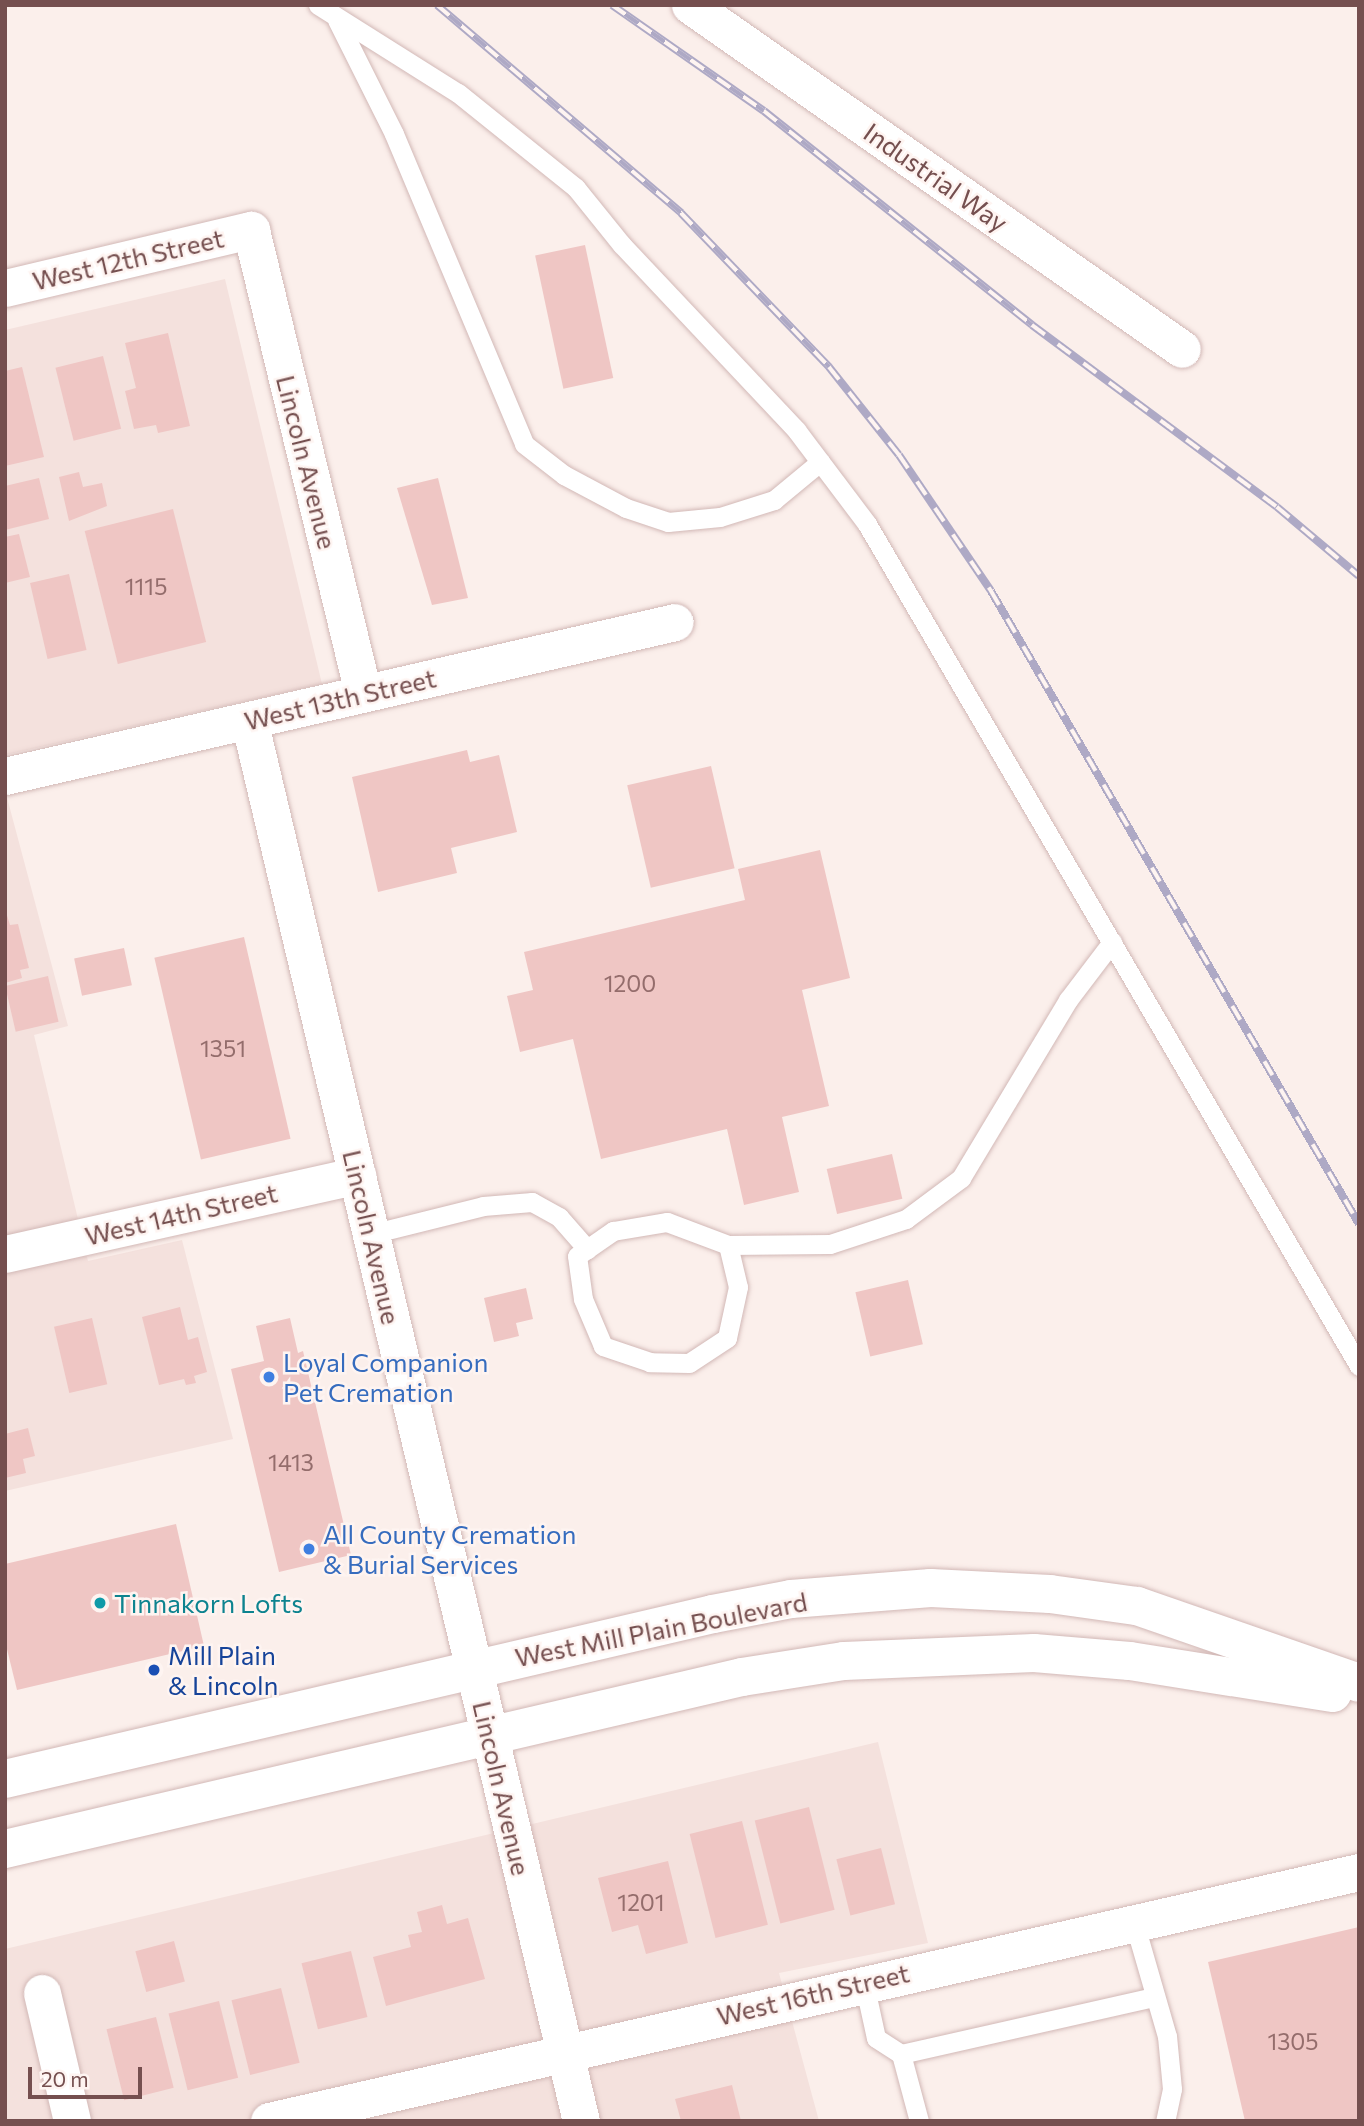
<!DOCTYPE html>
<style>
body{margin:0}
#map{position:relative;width:1364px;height:2126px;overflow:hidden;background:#fbefeb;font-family:Commissioner,sans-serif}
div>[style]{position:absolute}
.residential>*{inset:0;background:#f4e1dd}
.building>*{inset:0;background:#efc6c4;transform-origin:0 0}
.roads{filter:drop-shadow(0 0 2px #d2b8b6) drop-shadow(0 0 2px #d2b8b6)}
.lane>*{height:19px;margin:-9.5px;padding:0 9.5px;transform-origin:9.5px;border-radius:9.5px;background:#fff}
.street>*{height:37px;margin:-18.5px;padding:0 18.5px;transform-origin:18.5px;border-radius:18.5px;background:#fff}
.secondary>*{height:38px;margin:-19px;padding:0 19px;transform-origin:19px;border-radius:19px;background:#fff}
.rail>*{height:8px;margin-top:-4px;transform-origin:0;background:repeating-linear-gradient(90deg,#fef4f1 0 16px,#aea9c5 0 32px);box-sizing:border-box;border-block:2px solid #aea9c5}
.dots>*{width:19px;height:19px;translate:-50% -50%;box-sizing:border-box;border:4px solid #fef4f1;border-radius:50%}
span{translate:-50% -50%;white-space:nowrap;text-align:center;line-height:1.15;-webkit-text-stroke:5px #fef4f1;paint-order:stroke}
.number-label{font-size:23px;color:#946d6c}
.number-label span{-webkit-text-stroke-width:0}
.street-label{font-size:26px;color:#754f4f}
.shop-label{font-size:26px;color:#366cbe}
.left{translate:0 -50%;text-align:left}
.culture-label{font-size:26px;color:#0d838f}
.transit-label{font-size:26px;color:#164399}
.frame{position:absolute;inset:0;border:7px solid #754f4f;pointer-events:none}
.scale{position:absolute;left:28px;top:2067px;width:114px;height:32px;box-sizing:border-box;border:4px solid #754f4f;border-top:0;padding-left:9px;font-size:21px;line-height:24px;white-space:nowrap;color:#754f4f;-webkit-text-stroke:5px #fef4f1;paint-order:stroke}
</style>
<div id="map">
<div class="residential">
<div style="clip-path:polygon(225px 279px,322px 684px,5px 755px,5px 330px)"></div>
<div style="clip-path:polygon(5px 790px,68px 1026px,34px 1035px,88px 1261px,182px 1240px,233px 1439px,5px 1491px)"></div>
<div style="clip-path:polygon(878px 1742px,928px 1943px,779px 1973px,819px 2121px,5px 2121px,5px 1949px)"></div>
</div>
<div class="building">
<div style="left:585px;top:245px;width:136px;height:51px;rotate:78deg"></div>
<div style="clip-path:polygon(168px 333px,190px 426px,158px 433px,156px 425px,134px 429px,125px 391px,136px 388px,125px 343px)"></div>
<div style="left:103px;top:356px;width:75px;height:49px;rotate:76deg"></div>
<div style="clip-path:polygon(22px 367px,44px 457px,5px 466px,5px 371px)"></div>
<div style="clip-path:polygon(79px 472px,83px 487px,102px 483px,107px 506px,69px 521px,59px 477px)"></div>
<div style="clip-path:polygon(39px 478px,49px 519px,5px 530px,5px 486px)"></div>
<div style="clip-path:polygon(438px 478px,468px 598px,432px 605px,397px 488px)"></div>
<div style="left:173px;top:509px;width:137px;height:91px;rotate:76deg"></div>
<div style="clip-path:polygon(19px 534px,30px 577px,5px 583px,5px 537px)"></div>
<div style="left:69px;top:574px;width:78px;height:40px;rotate:77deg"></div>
<div style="clip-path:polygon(467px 750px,470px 762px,499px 755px,517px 832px,451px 848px,457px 873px,378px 892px,352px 777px)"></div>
<div style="left:711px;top:766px;width:105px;height:86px;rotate:77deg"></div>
<div style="clip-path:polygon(820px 850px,850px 978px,802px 990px,829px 1106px,782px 1117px,799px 1192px,744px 1205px,727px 1129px,601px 1159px,573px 1039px,520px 1052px,507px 996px,533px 990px,524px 952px,745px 900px,738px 869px)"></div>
<div style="clip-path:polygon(5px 909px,10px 925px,18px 924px,29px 968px,20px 970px,22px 978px,5px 983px)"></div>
<div style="left:244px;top:937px;width:207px;height:92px;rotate:77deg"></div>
<div style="left:124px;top:948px;width:38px;height:51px;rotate:78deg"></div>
<div style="left:48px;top:976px;width:47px;height:44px;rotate:77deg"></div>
<div style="left:892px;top:1154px;width:46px;height:67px;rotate:77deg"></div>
<div style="left:908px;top:1280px;width:66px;height:54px;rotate:77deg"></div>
<div style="clip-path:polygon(526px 1288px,533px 1319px,516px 1323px,519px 1336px,494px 1342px,484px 1298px)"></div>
<div style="clip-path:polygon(180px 1307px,188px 1340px,198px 1337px,207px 1372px,194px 1376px,196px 1383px,186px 1385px,184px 1379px,159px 1385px,142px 1317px)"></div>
<div style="left:92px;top:1318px;width:68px;height:39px;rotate:77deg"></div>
<div style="clip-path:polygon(290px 1318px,298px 1353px,303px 1351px,351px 1555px,279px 1572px,231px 1369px,264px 1361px,256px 1326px)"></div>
<div style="clip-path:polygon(28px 1428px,35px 1456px,23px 1459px,26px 1473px,5px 1478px,5px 1434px)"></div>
<div style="clip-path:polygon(176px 1524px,204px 1646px,17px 1690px,5px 1641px,5px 1564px)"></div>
<div style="left:809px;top:1807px;width:106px;height:56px;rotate:76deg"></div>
<div style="left:742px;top:1821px;width:107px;height:54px;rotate:76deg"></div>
<div style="left:881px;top:1848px;width:58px;height:46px;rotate:76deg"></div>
<div style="clip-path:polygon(668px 1861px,688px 1943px,646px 1954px,638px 1925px,612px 1932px,598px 1878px)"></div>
<div style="clip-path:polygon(442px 1905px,447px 1924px,468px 1918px,485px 1979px,386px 2006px,373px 1957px,411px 1947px,408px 1935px,422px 1932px,417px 1912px)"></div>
<div style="clip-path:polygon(1359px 1927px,1359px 2121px,1245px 2121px,1208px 1962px)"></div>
<div style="left:174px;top:1941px;width:42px;height:40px;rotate:75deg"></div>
<div style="left:351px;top:1951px;width:68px;height:51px;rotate:76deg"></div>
<div style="left:281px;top:1988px;width:77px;height:51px;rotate:76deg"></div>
<div style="left:219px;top:2001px;width:79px;height:52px;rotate:76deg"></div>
<div style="left:156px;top:2017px;width:73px;height:51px;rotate:76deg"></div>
<div style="clip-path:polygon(732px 2085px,741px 2121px,681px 2121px,675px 2099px)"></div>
</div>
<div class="roads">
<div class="lane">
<div style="left:318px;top:5px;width:165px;rotate:32.2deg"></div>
<div style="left:458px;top:93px;width:151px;rotate:38.8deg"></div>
<div style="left:576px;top:188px;width:73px;rotate:51.1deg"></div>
<div style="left:622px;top:245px;width:255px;rotate:46.7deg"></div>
<div style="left:797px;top:431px;width:116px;rotate:53deg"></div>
<div style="left:867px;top:524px;width:975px;rotate:59.7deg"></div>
<div style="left:337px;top:20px;width:127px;rotate:63.4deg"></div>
<div style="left:394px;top:134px;width:336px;rotate:67.2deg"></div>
<div style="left:524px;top:444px;width:51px;rotate:37.8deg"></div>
<div style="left:564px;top:475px;width:70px;rotate:28deg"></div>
<div style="left:626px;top:508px;width:44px;rotate:18.4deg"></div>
<div style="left:668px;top:522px;width:52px;rotate:-5.5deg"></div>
<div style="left:720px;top:517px;width:57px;rotate:-17.5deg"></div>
<div style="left:774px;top:500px;width:60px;rotate:-39.6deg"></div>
<div style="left:371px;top:1234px;width:115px;rotate:-14deg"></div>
<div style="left:483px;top:1206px;width:49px;rotate:-4.7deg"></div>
<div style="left:532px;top:1202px;width:31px;rotate:29deg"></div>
<div style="left:559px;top:1217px;width:43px;rotate:48.8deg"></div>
<div style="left:728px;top:1245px;width:43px;rotate:76.6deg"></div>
<div style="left:738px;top:1287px;width:52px;rotate:102.2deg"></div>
<div style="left:727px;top:1338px;width:45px;rotate:146.7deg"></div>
<div style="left:689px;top:1363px;width:39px;rotate:-179deg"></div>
<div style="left:650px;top:1362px;width:50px;rotate:-161.2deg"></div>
<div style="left:603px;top:1346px;width:51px;rotate:-113.1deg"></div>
<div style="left:583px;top:1299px;width:43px;rotate:-97.9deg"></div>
<div style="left:577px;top:1256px;width:44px;rotate:-34.8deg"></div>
<div style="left:613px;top:1231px;width:55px;rotate:-9.5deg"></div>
<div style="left:667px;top:1222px;width:65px;rotate:20.7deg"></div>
<div style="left:728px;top:1245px;width:102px;rotate:-0.6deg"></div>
<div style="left:830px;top:1244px;width:80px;rotate:-18.2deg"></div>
<div style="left:906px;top:1219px;width:69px;rotate:-36.7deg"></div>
<div style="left:961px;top:1178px;width:208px;rotate:-59deg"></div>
<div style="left:1068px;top:1000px;width:73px;rotate:-52.8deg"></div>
<div style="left:1134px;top:1922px;width:119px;rotate:73.9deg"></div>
<div style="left:1167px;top:2036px;width:53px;rotate:84.6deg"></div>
<div style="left:1172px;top:2089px;width:33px;rotate:102deg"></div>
<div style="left:864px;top:1983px;width:56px;rotate:77.7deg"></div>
<div style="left:876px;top:2038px;width:30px;rotate:33deg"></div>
<div style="left:901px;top:2054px;width:259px;rotate:-12.7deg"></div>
<div style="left:901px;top:2054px;width:69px;rotate:75deg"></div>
</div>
<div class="street">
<div style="left:690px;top:5px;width:600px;rotate:34.96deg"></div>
<div style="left:5px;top:288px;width:253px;rotate:-13.3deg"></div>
<div style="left:251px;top:230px;width:477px;rotate:76.4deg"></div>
<div style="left:249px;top:720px;width:1440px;rotate:76.67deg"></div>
<div style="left:5px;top:776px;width:687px;rotate:-12.94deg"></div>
<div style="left:5px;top:1254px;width:361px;rotate:-12.6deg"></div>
<div style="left:42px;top:1993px;width:131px;rotate:76.8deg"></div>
<div style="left:269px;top:2121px;width:1118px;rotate:-12.87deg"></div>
</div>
<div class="secondary">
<div style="left:5px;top:1779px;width:727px;rotate:-13.12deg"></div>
<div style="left:713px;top:1614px;width:79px;rotate:-10.9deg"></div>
<div style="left:791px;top:1599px;width:140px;rotate:-4.5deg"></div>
<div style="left:931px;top:1588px;width:119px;rotate:2.9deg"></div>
<div style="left:1050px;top:1594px;width:88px;rotate:7.9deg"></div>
<div style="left:1137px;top:1606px;width:235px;rotate:19.1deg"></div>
<div style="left:5px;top:1849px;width:757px;rotate:-13.14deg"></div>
<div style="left:742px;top:1677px;width:103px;rotate:-8.9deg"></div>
<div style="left:844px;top:1661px;width:190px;rotate:-2.4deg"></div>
<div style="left:1034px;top:1653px;width:96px;rotate:4.8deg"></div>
<div style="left:1130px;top:1661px;width:205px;rotate:9deg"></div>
</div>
</div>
<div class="rail">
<div style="left:437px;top:5px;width:321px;rotate:40.4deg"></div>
<div style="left:681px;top:213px;width:214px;rotate:46.1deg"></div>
<div style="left:829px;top:367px;width:112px;rotate:51.5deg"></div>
<div style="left:899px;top:455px;width:164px;rotate:55.9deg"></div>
<div style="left:991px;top:591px;width:732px;rotate:59.83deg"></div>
<div style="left:612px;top:5px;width:185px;rotate:34.9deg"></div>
<div style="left:764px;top:111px;width:343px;rotate:38.6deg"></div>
<div style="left:1032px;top:325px;width:305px;rotate:36.6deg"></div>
<div style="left:1277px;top:507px;width:107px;rotate:40.1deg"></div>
</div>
<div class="dots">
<div style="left:269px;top:1377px;background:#3f7fe0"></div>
<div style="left:309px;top:1549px;background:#3f7fe0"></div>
<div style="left:100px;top:1603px;background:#0f9aa8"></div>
<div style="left:154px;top:1670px;background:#1a4fb4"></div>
</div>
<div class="number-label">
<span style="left:146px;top:586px">1115</span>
<span style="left:630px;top:983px">1200</span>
<span style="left:223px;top:1048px">1351</span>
<span style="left:291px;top:1462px">1413</span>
<span style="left:641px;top:1902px">1201</span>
<span style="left:1293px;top:2041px">1305</span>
</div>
<div class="street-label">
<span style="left:936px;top:177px;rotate:35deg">Industrial Way</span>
<span style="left:128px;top:259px;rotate:-13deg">West 12th Street</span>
<span style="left:307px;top:462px;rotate:76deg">Lincoln Avenue</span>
<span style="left:340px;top:699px;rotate:-13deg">West 13th Street</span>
<span style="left:181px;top:1214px;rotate:-13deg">West 14th Street</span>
<span style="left:372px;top:1237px;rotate:77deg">Lincoln Avenue</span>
<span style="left:661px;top:1629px;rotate:-11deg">West Mill Plain Boulevard</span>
<span style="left:502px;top:1788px;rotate:77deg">Lincoln Avenue</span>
<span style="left:813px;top:1994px;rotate:-13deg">West 16th Street</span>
</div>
<div class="shop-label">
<span class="left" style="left:283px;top:1377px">Loyal Companion<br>Pet Cremation</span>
<span class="left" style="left:323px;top:1549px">All County Cremation<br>&amp; Burial Services</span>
</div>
<div class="culture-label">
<span class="left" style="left:114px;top:1603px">Tinnakorn Lofts</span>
</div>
<div class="transit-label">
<span class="left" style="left:168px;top:1670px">Mill Plain<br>&amp; Lincoln</span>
</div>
<div class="frame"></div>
<div class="scale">20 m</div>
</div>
